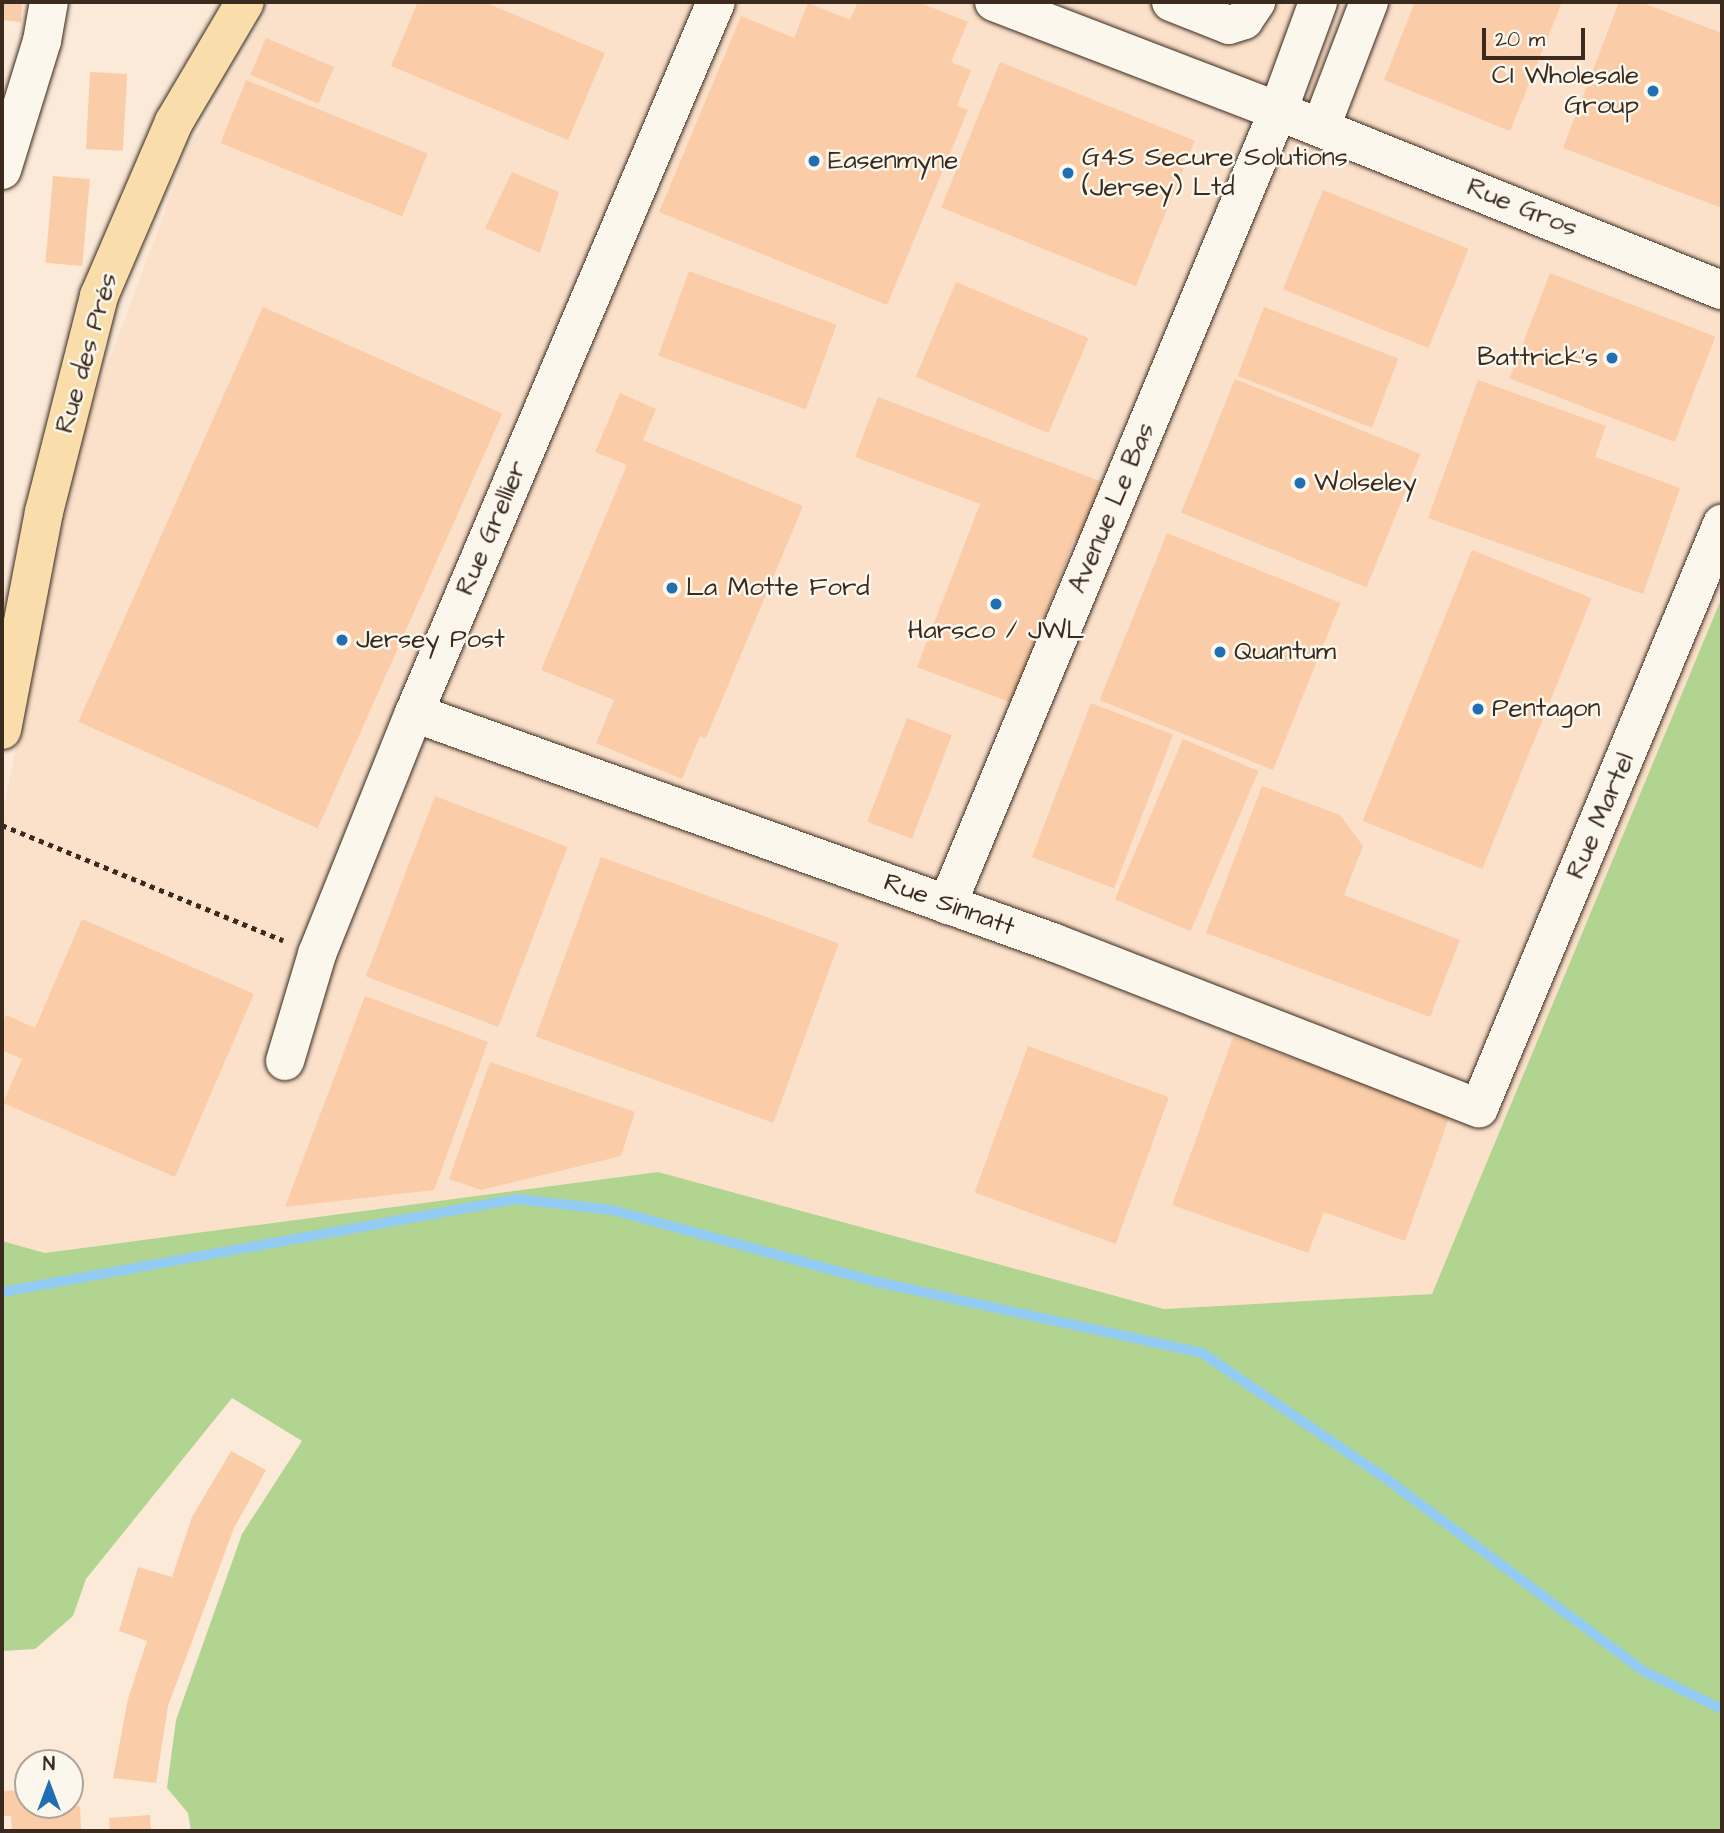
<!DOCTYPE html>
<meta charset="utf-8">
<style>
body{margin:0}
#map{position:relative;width:1724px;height:1833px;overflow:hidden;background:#fbead8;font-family:"Architects Daughter",sans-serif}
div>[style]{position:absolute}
.built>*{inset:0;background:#fbe1ca}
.green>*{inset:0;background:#b1d591}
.stream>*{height:10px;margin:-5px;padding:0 5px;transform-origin:5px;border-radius:5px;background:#94cbf3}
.building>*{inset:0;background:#facca8;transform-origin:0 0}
.path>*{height:4.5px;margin-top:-2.25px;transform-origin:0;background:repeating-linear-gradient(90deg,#3b2a1e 0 5px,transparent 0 10px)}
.roads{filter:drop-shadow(0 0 2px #3b2a1e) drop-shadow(0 0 2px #3b2a1e)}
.minor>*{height:38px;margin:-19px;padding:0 19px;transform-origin:19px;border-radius:19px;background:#fbf7ec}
.major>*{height:38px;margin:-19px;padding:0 19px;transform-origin:19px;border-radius:19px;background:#f9deab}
.dots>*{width:19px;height:19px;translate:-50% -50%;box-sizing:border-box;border:4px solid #fbf7ec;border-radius:50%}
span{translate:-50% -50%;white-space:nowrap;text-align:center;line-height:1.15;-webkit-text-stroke:5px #fbf7ec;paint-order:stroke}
.poi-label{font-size:26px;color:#3b2a1e}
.right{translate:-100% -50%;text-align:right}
.left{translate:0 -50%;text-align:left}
.street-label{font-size:26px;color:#3b2a1e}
.frame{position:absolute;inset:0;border:4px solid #3b2a1e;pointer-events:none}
.north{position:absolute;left:14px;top:1749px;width:70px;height:70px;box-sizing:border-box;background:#fbf7ec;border:2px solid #aea59a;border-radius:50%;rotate:0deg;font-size:19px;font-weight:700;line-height:28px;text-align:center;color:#3b2a1e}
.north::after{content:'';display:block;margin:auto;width:24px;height:32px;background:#1f6fb2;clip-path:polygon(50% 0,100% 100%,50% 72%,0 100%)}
.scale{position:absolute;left:1482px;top:28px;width:103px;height:32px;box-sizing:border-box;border:4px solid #3b2a1e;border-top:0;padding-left:9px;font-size:21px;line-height:24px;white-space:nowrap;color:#3b2a1e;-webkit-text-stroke:5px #fbf7ec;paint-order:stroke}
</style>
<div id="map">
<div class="built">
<div style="clip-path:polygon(273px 2px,1722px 2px,1722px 597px,1432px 1294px,1165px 1309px,658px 1172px,45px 1253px,2px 1241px,2px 814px,84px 428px,187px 152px)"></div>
</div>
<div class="green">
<div style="clip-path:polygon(1722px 597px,1722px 1831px,191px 1831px,188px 1813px,167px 1788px,176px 1720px,242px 1534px,302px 1441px,232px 1398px,86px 1579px,73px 1616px,35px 1649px,2px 1651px,2px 1241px,45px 1253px,658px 1172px,1164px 1309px,1432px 1294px)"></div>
</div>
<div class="stream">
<div style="left:2px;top:1292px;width:522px;rotate:-10.26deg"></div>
<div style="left:516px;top:1199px;width:97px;rotate:6.5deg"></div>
<div style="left:612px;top:1210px;width:275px;rotate:15.2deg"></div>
<div style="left:877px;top:1282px;width:333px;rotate:12.3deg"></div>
<div style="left:1202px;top:1353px;width:225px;rotate:34.3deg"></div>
<div style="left:1388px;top:1480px;width:319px;rotate:36.8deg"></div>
<div style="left:1643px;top:1671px;width:88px;rotate:25.7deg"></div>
</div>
<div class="building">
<div style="clip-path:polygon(2px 2px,22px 2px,21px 22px,2px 20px)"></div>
<div style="clip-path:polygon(418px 2px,484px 2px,605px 53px,568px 140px,391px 66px)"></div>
<div style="clip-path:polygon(858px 2px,918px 2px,968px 22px,951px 62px,971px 70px,957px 106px,968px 110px,887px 305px,659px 212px,741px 16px,794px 38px,808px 3px,850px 20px)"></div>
<div style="clip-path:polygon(1415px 2px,1562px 2px,1510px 131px,1384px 80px)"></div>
<div style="clip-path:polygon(1619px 2px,1640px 2px,1722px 33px,1722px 208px,1563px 148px)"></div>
<div style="left:266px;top:38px;width:74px;height:40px;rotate:23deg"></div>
<div style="left:1000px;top:62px;width:210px;height:157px;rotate:22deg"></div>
<div style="left:90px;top:72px;width:37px;height:77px;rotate:3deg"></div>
<div style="left:246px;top:80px;width:196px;height:68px;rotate:22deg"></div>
<div style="clip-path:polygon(512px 172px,559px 192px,540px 253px,485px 228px)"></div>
<div style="left:53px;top:176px;width:37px;height:87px;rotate:5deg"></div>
<div style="left:1323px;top:190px;width:157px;height:107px;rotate:22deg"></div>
<div style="left:689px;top:271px;width:157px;height:90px;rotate:20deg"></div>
<div style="left:1550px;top:273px;width:177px;height:113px;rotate:21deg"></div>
<div style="left:956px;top:282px;width:144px;height:103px;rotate:23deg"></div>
<div style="left:263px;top:307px;width:262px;height:454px;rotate:24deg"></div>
<div style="left:1264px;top:307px;width:144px;height:74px;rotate:21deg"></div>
<div style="left:1235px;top:379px;width:200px;height:144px;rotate:22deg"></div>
<div style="clip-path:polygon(1478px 380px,1606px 426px,1595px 457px,1680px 488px,1643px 594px,1428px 518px)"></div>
<div style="clip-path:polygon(620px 393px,656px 409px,643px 440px,803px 506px,706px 738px,700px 736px,682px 779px,596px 743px,614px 700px,541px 670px,627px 465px,595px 452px)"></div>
<div style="clip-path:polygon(878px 397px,1102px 482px,1079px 542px,1074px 540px,1012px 703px,917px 667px,980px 504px,855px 457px)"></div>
<div style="left:1167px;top:533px;width:187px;height:180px;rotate:22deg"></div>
<div style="left:1472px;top:550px;width:129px;height:292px;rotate:22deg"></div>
<div style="left:1091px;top:703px;width:88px;height:165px;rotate:21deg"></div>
<div style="left:907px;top:718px;width:48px;height:111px;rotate:21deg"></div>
<div style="left:1183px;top:739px;width:82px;height:174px;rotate:23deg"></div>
<div style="clip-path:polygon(1262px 786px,1340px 815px,1363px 846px,1344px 895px,1460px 940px,1430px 1017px,1206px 933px)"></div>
<div style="left:435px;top:796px;width:142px;height:193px;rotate:21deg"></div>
<div style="left:601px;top:857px;width:253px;height:191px;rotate:20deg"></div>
<div style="clip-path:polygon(82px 919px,254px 994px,175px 1177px,3px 1103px,22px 1059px,2px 1050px,2px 1025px,6px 1015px,35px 1028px)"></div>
<div style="clip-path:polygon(365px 996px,488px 1042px,434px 1190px,285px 1207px)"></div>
<div style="clip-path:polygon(1233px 1037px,1450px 1115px,1405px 1241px,1324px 1212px,1308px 1253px,1172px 1205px)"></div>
<div style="left:1028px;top:1046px;width:150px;height:156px;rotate:20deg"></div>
<div style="clip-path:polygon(490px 1062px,635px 1112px,621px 1156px,481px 1190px,449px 1179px)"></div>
<div style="clip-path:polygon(231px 1451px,266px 1470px,234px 1528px,168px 1706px,156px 1783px,113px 1778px,128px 1699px,147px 1641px,119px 1631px,138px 1567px,172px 1577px,192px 1517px)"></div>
<div style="clip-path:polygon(28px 1790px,28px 1805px,80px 1806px,81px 1831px,12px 1831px,11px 1816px,2px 1816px,2px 1791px)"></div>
<div style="clip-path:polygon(150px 1815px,151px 1831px,110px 1831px,109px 1818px)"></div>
</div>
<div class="path">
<div style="left:2px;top:825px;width:304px;rotate:22.3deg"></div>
</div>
<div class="roads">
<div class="minor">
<div style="left:994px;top:2px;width:304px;rotate:21deg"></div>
<div style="left:1278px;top:111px;width:116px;rotate:-69.8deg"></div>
<div style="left:1171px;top:2px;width:62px;rotate:21.6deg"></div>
<div style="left:1229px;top:25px;width:16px;rotate:-18deg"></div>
<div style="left:1244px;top:20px;width:22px;rotate:-56deg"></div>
<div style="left:1321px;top:127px;width:134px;rotate:-69deg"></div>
<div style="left:2px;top:170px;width:135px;rotate:-72.8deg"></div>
<div style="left:42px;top:41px;width:40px;rotate:-80deg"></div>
<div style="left:414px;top:713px;width:681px;rotate:19.74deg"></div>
<div style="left:1055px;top:943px;width:455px;rotate:21.3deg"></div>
<div style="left:1479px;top:1108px;width:633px;rotate:-67.41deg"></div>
<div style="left:947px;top:905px;width:860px;rotate:-67.37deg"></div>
<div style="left:1278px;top:111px;width:479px;rotate:22deg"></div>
<div style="left:285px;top:1061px;width:112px;rotate:-73.3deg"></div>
<div style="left:317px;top:954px;width:260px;rotate:-68.1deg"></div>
<div style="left:414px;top:713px;width:772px;rotate:-66.99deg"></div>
</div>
<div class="major">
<div style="left:2px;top:730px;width:222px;rotate:-79.1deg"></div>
<div style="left:44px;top:512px;width:223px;rotate:-75.7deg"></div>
<div style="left:99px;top:296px;width:189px;rotate:-66.7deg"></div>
<div style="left:174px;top:122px;width:139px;rotate:-59.4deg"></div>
</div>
</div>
<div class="dots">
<div style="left:1653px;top:91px;background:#1f6fb2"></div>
<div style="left:814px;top:161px;background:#1f6fb2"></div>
<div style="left:1068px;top:173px;background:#1f6fb2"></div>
<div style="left:1612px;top:358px;background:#1f6fb2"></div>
<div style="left:1300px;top:483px;background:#1f6fb2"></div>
<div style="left:672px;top:588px;background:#1f6fb2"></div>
<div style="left:996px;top:604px;background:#1f6fb2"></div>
<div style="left:342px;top:640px;background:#1f6fb2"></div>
<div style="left:1220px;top:652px;background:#1f6fb2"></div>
<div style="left:1478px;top:709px;background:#1f6fb2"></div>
</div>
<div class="poi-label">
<span class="right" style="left:1639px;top:91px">CI Wholesale<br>Group</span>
<span class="left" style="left:1082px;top:173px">G4S Secure Solutions<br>(Jersey) Ltd</span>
<span class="left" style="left:828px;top:161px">Easenmyne</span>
<span class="right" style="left:1598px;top:358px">Battrick's</span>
<span class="left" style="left:1314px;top:483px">Wolseley</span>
<span class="left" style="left:686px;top:588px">La Motte Ford</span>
<span style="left:996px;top:631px">Harsco / JWL</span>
<span class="left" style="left:356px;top:640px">Jersey Post</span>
<span class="left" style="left:1234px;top:652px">Quantum</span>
<span class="left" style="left:1492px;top:709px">Pentagon</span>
</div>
<div class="street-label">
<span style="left:1522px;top:208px;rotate:22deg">Rue Gros</span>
<span style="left:87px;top:353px;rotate:-74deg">Rue des Prés</span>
<span style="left:1112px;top:508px;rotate:-67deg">Avenue Le Bas</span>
<span style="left:492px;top:528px;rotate:-67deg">Rue Grellier</span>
<span style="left:1601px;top:816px;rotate:-67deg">Rue Martel</span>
<span style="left:949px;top:905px;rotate:20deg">Rue Sinnatt</span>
</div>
<div class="frame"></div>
<div class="north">N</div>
<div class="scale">20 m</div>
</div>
